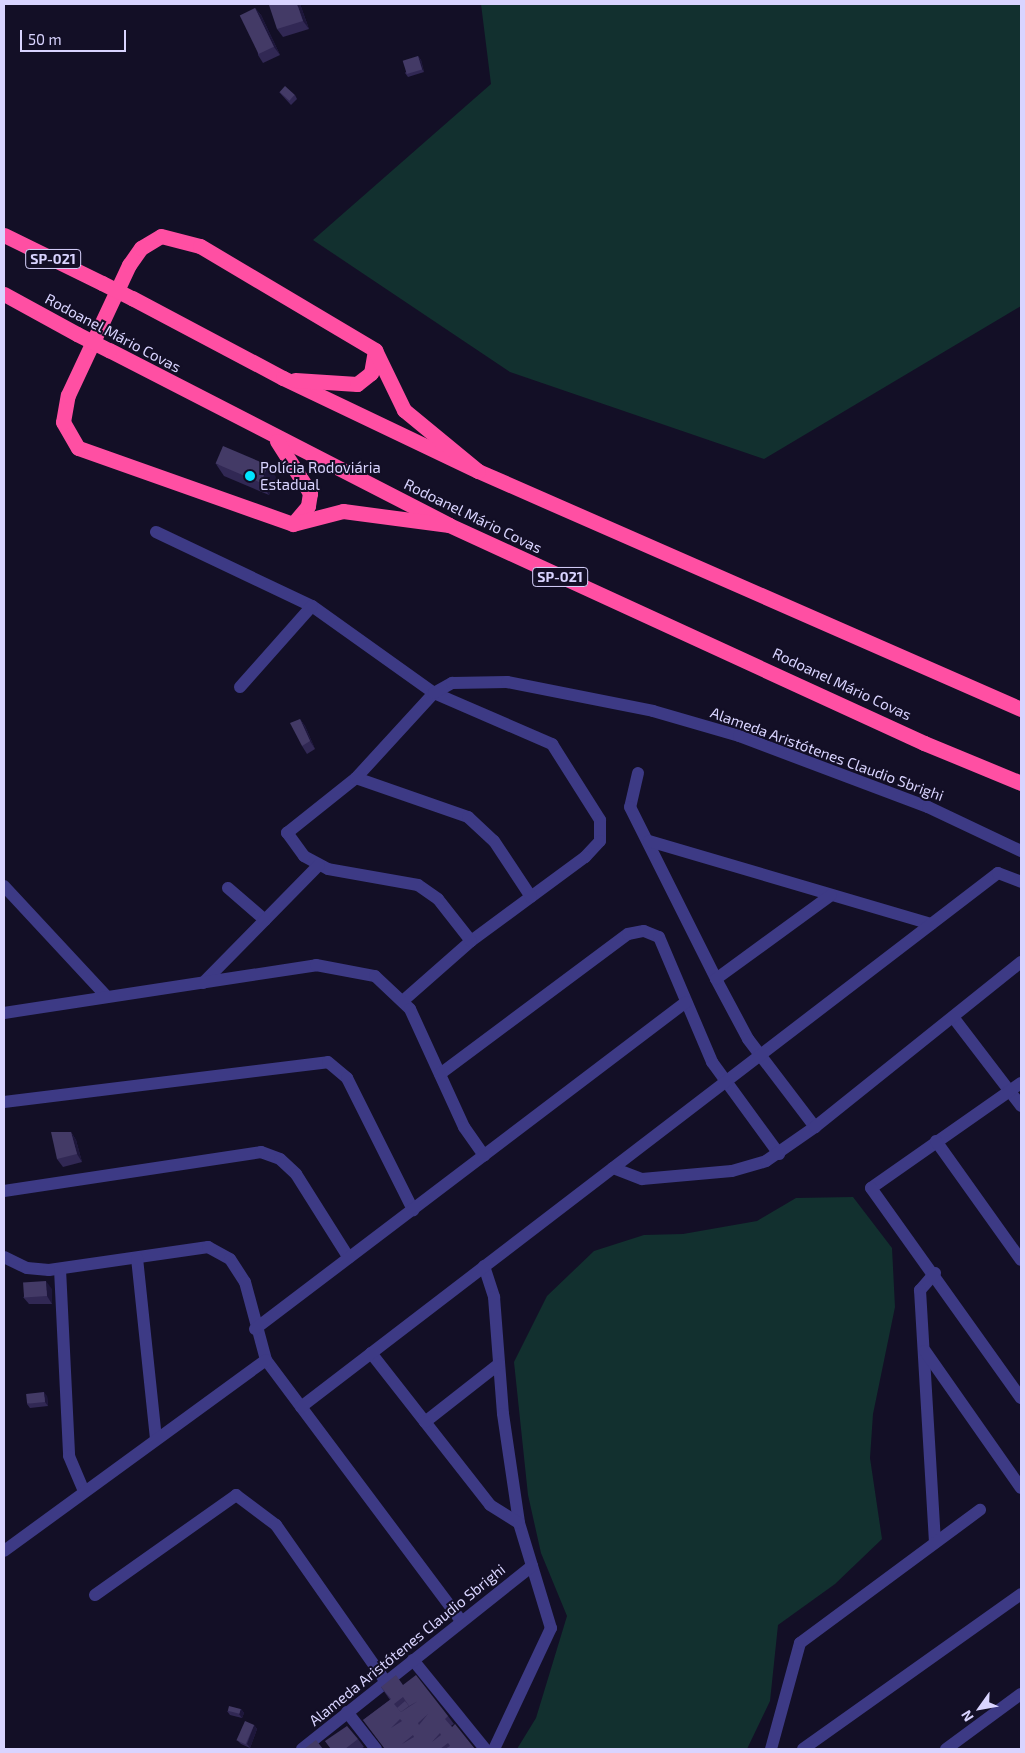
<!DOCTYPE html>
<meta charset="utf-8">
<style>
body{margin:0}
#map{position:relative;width:1025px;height:1753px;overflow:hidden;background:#130f26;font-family:"Exo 2",sans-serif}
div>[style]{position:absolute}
.green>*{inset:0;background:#12302f}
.minor>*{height:12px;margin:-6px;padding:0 6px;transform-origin:6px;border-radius:6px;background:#3d3a85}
.highway>*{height:15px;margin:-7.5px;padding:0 7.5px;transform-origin:7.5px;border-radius:7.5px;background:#ff4fa3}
.highway-bridge>*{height:15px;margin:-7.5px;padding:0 7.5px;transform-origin:7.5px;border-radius:7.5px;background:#ff4fa3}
.wall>*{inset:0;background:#312854}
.shaded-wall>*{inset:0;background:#1d163a}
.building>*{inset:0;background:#433a66;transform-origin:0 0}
.dots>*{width:14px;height:14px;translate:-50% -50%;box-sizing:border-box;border:2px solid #130f26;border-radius:50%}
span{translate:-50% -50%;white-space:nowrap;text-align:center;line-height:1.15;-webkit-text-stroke:4px #130f26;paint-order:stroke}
.shield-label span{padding:1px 4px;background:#130f26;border:1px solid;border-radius:4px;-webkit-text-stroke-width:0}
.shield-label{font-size:14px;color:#d9d4ff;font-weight:700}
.street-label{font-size:15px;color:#d9d4ff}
.poi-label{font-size:15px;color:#d9d4ff}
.left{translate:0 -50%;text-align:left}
.frame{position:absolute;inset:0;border:5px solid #d9d4ff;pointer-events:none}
.north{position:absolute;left:955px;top:1683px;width:50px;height:50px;-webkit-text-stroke:4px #130f26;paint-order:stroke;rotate:238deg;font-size:14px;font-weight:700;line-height:20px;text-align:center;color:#d9d4ff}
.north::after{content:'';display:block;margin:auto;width:18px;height:22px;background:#d9d4ff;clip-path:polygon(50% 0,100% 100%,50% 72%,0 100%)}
.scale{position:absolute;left:20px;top:30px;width:106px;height:22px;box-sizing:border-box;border:2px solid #d9d4ff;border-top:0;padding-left:6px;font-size:15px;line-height:18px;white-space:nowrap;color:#d9d4ff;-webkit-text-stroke:4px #130f26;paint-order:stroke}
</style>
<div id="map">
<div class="green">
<div style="clip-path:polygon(481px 4px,1021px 4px,1021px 306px,764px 459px,510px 372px,313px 240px,491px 84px)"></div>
<div style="clip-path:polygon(853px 1197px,892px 1248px,895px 1307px,873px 1414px,870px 1458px,882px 1539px,835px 1584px,778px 1625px,770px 1701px,747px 1749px,517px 1749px,536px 1718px,567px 1616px,541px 1553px,528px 1495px,514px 1362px,547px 1296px,594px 1251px,644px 1235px,683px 1234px,757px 1221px,796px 1198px)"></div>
</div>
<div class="minor">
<div style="left:156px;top:532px;width:173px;rotate:25.4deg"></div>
<div style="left:312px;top:606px;width:150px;rotate:35.5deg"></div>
<div style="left:434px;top:693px;width:129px;rotate:23.4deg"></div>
<div style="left:552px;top:744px;width:90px;rotate:57.7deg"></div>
<div style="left:600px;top:820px;width:21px;rotate:90deg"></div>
<div style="left:600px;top:841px;width:22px;rotate:133deg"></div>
<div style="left:585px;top:857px;width:142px;rotate:143.6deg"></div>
<div style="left:471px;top:941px;width:89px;rotate:138.6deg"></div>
<div style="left:240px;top:687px;width:108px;rotate:-48.4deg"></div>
<div style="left:638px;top:773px;width:35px;rotate:103deg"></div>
<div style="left:630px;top:807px;width:192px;rotate:63.4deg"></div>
<div style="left:716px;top:979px;width:68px;rotate:61.9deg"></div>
<div style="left:748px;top:1039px;width:111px;rotate:52.7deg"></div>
<div style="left:356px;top:778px;width:119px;rotate:19.2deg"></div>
<div style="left:468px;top:817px;width:35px;rotate:43deg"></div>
<div style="left:494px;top:841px;width:67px;rotate:56.5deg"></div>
<div style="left:649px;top:841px;width:294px;rotate:16.4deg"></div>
<div style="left:4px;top:886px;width:151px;rotate:47.1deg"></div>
<div style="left:228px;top:888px;width:49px;rotate:40.9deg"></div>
<div style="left:471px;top:941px;width:53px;rotate:-128.2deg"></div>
<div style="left:438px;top:899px;width:24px;rotate:-145deg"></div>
<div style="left:418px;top:885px;width:91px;rotate:-169.9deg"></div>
<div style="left:328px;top:869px;width:27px;rotate:-152deg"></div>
<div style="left:304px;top:856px;width:29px;rotate:-126deg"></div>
<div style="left:287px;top:833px;width:88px;rotate:-38.6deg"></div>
<div style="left:356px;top:778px;width:115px;rotate:-47.5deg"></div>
<div style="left:434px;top:693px;width:21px;rotate:-29deg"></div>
<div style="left:452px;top:683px;width:55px;rotate:-1deg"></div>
<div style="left:507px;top:682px;width:149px;rotate:11.2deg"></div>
<div style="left:653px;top:711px;width:90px;rotate:16.2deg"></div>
<div style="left:739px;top:736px;width:202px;rotate:20.6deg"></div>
<div style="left:928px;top:807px;width:103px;rotate:25.3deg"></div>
<div style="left:716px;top:979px;width:142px;rotate:-36.1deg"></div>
<div style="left:203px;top:983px;width:165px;rotate:-45.5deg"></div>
<div style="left:4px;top:1013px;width:316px;rotate:-8.7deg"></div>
<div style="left:316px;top:965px;width:60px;rotate:10.6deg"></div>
<div style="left:375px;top:976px;width:48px;rotate:43.3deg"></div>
<div style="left:410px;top:1009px;width:130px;rotate:65.4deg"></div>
<div style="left:464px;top:1127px;width:35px;rotate:55deg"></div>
<div style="left:953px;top:1017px;width:112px;rotate:52.6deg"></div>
<div style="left:440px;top:1074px;width:234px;rotate:-36.7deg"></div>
<div style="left:628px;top:934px;width:16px;rotate:-11deg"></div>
<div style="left:644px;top:931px;width:16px;rotate:22deg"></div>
<div style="left:659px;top:937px;width:136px;rotate:67deg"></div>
<div style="left:712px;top:1062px;width:114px;rotate:53.9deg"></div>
<div style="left:1021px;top:1083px;width:183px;rotate:145deg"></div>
<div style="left:871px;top:1188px;width:258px;rotate:54.5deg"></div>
<div style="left:4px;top:1102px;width:326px;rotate:-7deg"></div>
<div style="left:328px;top:1062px;width:25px;rotate:40deg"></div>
<div style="left:347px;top:1078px;width:148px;rotate:63.4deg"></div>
<div style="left:936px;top:1141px;width:146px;rotate:54.5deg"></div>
<div style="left:613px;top:1168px;width:31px;rotate:21deg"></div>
<div style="left:642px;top:1179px;width:90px;rotate:-5.1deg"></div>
<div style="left:732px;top:1171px;width:35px;rotate:-16deg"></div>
<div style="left:766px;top:1161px;width:60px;rotate:-34.8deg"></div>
<div style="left:815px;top:1127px;width:264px;rotate:-38.7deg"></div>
<div style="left:4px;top:1191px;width:260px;rotate:-8.6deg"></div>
<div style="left:261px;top:1152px;width:20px;rotate:20deg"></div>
<div style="left:280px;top:1159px;width:22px;rotate:43deg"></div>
<div style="left:296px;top:1174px;width:99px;rotate:57.8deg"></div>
<div style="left:4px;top:1257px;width:25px;rotate:26deg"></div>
<div style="left:27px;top:1268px;width:22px;rotate:5deg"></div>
<div style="left:49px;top:1270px;width:161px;rotate:-8.2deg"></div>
<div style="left:208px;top:1247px;width:25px;rotate:29deg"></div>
<div style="left:230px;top:1259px;width:27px;rotate:57deg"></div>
<div style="left:245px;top:1282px;width:81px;rotate:74.9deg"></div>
<div style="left:266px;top:1360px;width:326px;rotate:53.2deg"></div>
<div style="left:137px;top:1258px;width:182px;rotate:84deg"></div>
<div style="left:484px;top:1266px;width:33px;rotate:72deg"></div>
<div style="left:494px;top:1297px;width:117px;rotate:85.6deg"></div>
<div style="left:503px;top:1414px;width:110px;rotate:81.6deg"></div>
<div style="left:519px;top:1523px;width:110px;rotate:73.1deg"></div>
<div style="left:551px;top:1628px;width:134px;rotate:115.2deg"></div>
<div style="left:60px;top:1269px;width:187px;rotate:87.2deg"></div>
<div style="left:69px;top:1456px;width:38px;rotate:67deg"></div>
<div style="left:935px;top:1273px;width:23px;rotate:131deg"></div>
<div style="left:920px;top:1290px;width:253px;rotate:86.6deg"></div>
<div style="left:255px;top:1329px;width:541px;rotate:-37.19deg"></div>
<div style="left:925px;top:1351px;width:167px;rotate:55deg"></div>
<div style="left:371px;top:1353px;width:193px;rotate:51.9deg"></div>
<div style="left:490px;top:1505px;width:34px;rotate:32deg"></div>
<div style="left:301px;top:1407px;width:878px;rotate:-37.46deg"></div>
<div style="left:998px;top:873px;width:25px;rotate:21deg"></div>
<div style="left:425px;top:1422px;width:94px;rotate:-38.1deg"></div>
<div style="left:4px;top:1551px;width:324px;rotate:-36.1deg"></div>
<div style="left:95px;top:1595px;width:173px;rotate:-35.3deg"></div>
<div style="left:236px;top:1495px;width:50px;rotate:36.9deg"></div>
<div style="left:276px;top:1525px;width:192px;rotate:55deg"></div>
<div style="left:413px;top:1660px;width:114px;rotate:51deg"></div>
<div style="left:347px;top:1712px;width:47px;rotate:51.9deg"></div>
<div style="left:302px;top:1749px;width:294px;rotate:-38.5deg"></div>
<div style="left:771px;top:1749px;width:110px;rotate:-74.7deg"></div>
<div style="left:800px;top:1643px;width:224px;rotate:-36.5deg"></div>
<div style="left:803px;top:1749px;width:267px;rotate:-35.4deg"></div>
<div style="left:946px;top:1749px;width:93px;rotate:-36.3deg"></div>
</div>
<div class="highway">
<div style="left:4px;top:235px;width:109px;rotate:26.1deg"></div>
<div style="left:4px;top:294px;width:83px;rotate:28.7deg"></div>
<div style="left:132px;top:298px;width:171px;rotate:27.9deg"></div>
<div style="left:283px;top:378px;width:216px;rotate:25.5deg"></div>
<div style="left:478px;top:471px;width:593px;rotate:23.67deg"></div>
<div style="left:109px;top:350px;width:382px;rotate:27.2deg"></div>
<div style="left:449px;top:525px;width:523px;rotate:24.65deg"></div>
<div style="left:924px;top:743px;width:105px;rotate:22.4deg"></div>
<div style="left:295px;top:380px;width:62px;rotate:3.7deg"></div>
<div style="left:357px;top:384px;width:18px;rotate:-38deg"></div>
<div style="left:371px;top:373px;width:23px;rotate:-80deg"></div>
<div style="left:277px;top:441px;width:62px;rotate:57.6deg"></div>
<div style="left:310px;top:493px;width:13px;rotate:99deg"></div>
<div style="left:308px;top:506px;width:23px;rotate:130deg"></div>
<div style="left:449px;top:525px;width:107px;rotate:-172.5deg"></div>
<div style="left:343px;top:511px;width:52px;rotate:165.4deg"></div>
<div style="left:293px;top:524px;width:228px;rotate:-160.5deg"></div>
<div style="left:78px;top:448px;width:30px;rotate:-120deg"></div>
<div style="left:63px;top:422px;width:27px;rotate:-80deg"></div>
<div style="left:68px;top:395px;width:144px;rotate:-64.9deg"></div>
<div style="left:129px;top:265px;width:21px;rotate:-55deg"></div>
<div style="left:141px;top:248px;width:23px;rotate:-31deg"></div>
<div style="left:161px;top:236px;width:40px;rotate:14.4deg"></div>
<div style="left:200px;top:246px;width:204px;rotate:30.7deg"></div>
<div style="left:375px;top:350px;width:67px;rotate:64.2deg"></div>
<div style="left:404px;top:410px;width:96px;rotate:39.5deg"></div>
</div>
<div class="highway-bridge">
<div style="left:102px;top:283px;width:34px;rotate:27deg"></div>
<div style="left:77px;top:334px;width:36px;rotate:27deg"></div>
</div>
<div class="wall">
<div style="clip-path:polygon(300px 4px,309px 29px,283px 37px,277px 29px)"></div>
<div style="clip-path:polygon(255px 8px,261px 15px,280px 55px,263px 63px,258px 55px)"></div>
<div style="clip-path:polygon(418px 56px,421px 60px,424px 72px,408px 77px,405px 73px)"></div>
<div style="clip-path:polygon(279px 92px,295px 95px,297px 99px,291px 105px)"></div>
<div style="clip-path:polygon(216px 464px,276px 477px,269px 495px,224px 476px)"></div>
<div style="clip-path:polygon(300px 719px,305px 726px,315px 749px,307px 754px,302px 746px)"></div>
<div style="clip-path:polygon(71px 1132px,76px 1140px,82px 1162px,63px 1167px,57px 1159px)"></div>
<div style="clip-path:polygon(52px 1289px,52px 1304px,29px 1304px,23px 1297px)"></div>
<div style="clip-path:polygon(47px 1396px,48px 1406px,30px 1408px,27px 1404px)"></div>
<div style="clip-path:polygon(403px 1685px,448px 1716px,454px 1724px,451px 1726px,475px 1749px,385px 1749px,363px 1720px,390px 1700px,381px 1687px)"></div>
<div style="clip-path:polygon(241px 1709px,244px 1713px,242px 1718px,230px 1715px,227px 1711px)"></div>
<div style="clip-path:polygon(254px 1725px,257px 1729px,250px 1748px,241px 1744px,238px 1741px)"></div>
<div style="clip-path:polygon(358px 1739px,364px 1747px,361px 1749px,331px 1749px,325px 1741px)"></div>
</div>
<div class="shaded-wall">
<div style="clip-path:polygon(297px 4px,300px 4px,309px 29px,303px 21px)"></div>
<div style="clip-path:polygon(255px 8px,261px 15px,280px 55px,274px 47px)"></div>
<div style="clip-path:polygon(418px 56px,421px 60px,424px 72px,422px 69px)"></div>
<div style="clip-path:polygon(268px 465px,276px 477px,269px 495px,261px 483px)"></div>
<div style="clip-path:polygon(300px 719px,305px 726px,315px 749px,310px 741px)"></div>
<div style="clip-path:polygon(71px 1132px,76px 1140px,82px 1162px,77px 1154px)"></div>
<div style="clip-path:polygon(46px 1281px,52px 1289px,52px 1304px,47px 1296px)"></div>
<div style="clip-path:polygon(44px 1392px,47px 1396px,48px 1406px,45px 1402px)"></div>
<div style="clip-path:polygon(241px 1709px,244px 1713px,242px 1718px,239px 1714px)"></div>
<div style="clip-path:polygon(254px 1725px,257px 1729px,250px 1748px,247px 1744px)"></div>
</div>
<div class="building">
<div style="clip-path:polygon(271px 4px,297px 4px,303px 21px,277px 29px,269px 5px)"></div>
<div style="left:255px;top:8px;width:43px;height:17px;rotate:64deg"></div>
<div style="left:418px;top:56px;width:14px;height:16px;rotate:73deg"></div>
<div style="left:285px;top:86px;width:13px;height:8px;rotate:42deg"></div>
<div style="left:223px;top:446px;width:49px;height:19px;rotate:23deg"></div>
<div style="clip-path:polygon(300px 719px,310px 741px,302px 746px,290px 723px)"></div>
<div style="clip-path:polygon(51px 1132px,71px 1132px,77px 1154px,57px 1159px)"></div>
<div style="left:46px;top:1281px;width:15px;height:23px;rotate:86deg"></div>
<div style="left:44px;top:1392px;width:10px;height:18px;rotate:84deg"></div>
<div style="clip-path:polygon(evenodd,396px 1675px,403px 1685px,416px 1675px,448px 1716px,445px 1719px,452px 1727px,455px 1724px,475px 1749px,445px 1749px,450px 1746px,448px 1743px,440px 1749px,385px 1749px,363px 1720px,391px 1699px,381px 1687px,396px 1675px,403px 1697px,409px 1706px,418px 1701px,401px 1712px,394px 1704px,403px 1697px,396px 1675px,428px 1714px,419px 1725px,418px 1723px,428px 1714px,396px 1675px,400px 1719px,402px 1721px,391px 1728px,400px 1719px,396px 1675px,440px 1733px,441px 1735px,432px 1742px,440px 1733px,396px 1675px,413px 1735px,414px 1737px,402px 1744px,413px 1735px)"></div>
<div style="clip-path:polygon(405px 1701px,409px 1706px,401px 1712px,397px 1708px)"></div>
<div style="left:229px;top:1706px;width:12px;height:5px;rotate:14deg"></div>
<div style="left:245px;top:1721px;width:10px;height:21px;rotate:24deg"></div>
<div style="clip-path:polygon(347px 1726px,358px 1739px,345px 1749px,331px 1749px,325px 1741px)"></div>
<div style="clip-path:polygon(316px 1740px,323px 1749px,304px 1749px)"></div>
</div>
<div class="dots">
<div style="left:250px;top:476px;background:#00e5ff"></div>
</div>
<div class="shield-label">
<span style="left:53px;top:259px">SP-021</span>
<span style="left:560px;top:577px">SP-021</span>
</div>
<div class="street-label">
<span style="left:113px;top:333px;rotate:28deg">Rodoanel Mário Covas</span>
<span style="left:473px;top:516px;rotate:26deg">Rodoanel Mário Covas</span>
<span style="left:842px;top:684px;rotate:25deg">Rodoanel Mário Covas</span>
<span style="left:827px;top:754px;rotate:20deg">Alameda Aristótenes Claudio Sbrighi</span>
<span style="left:407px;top:1645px;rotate:-39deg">Alameda Aristótenes Claudio Sbrighi</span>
</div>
<div class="poi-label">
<span class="left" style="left:260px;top:476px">Polícia Rodoviária<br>Estadual</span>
</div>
<div class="frame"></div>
<div class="north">N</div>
<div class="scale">50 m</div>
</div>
